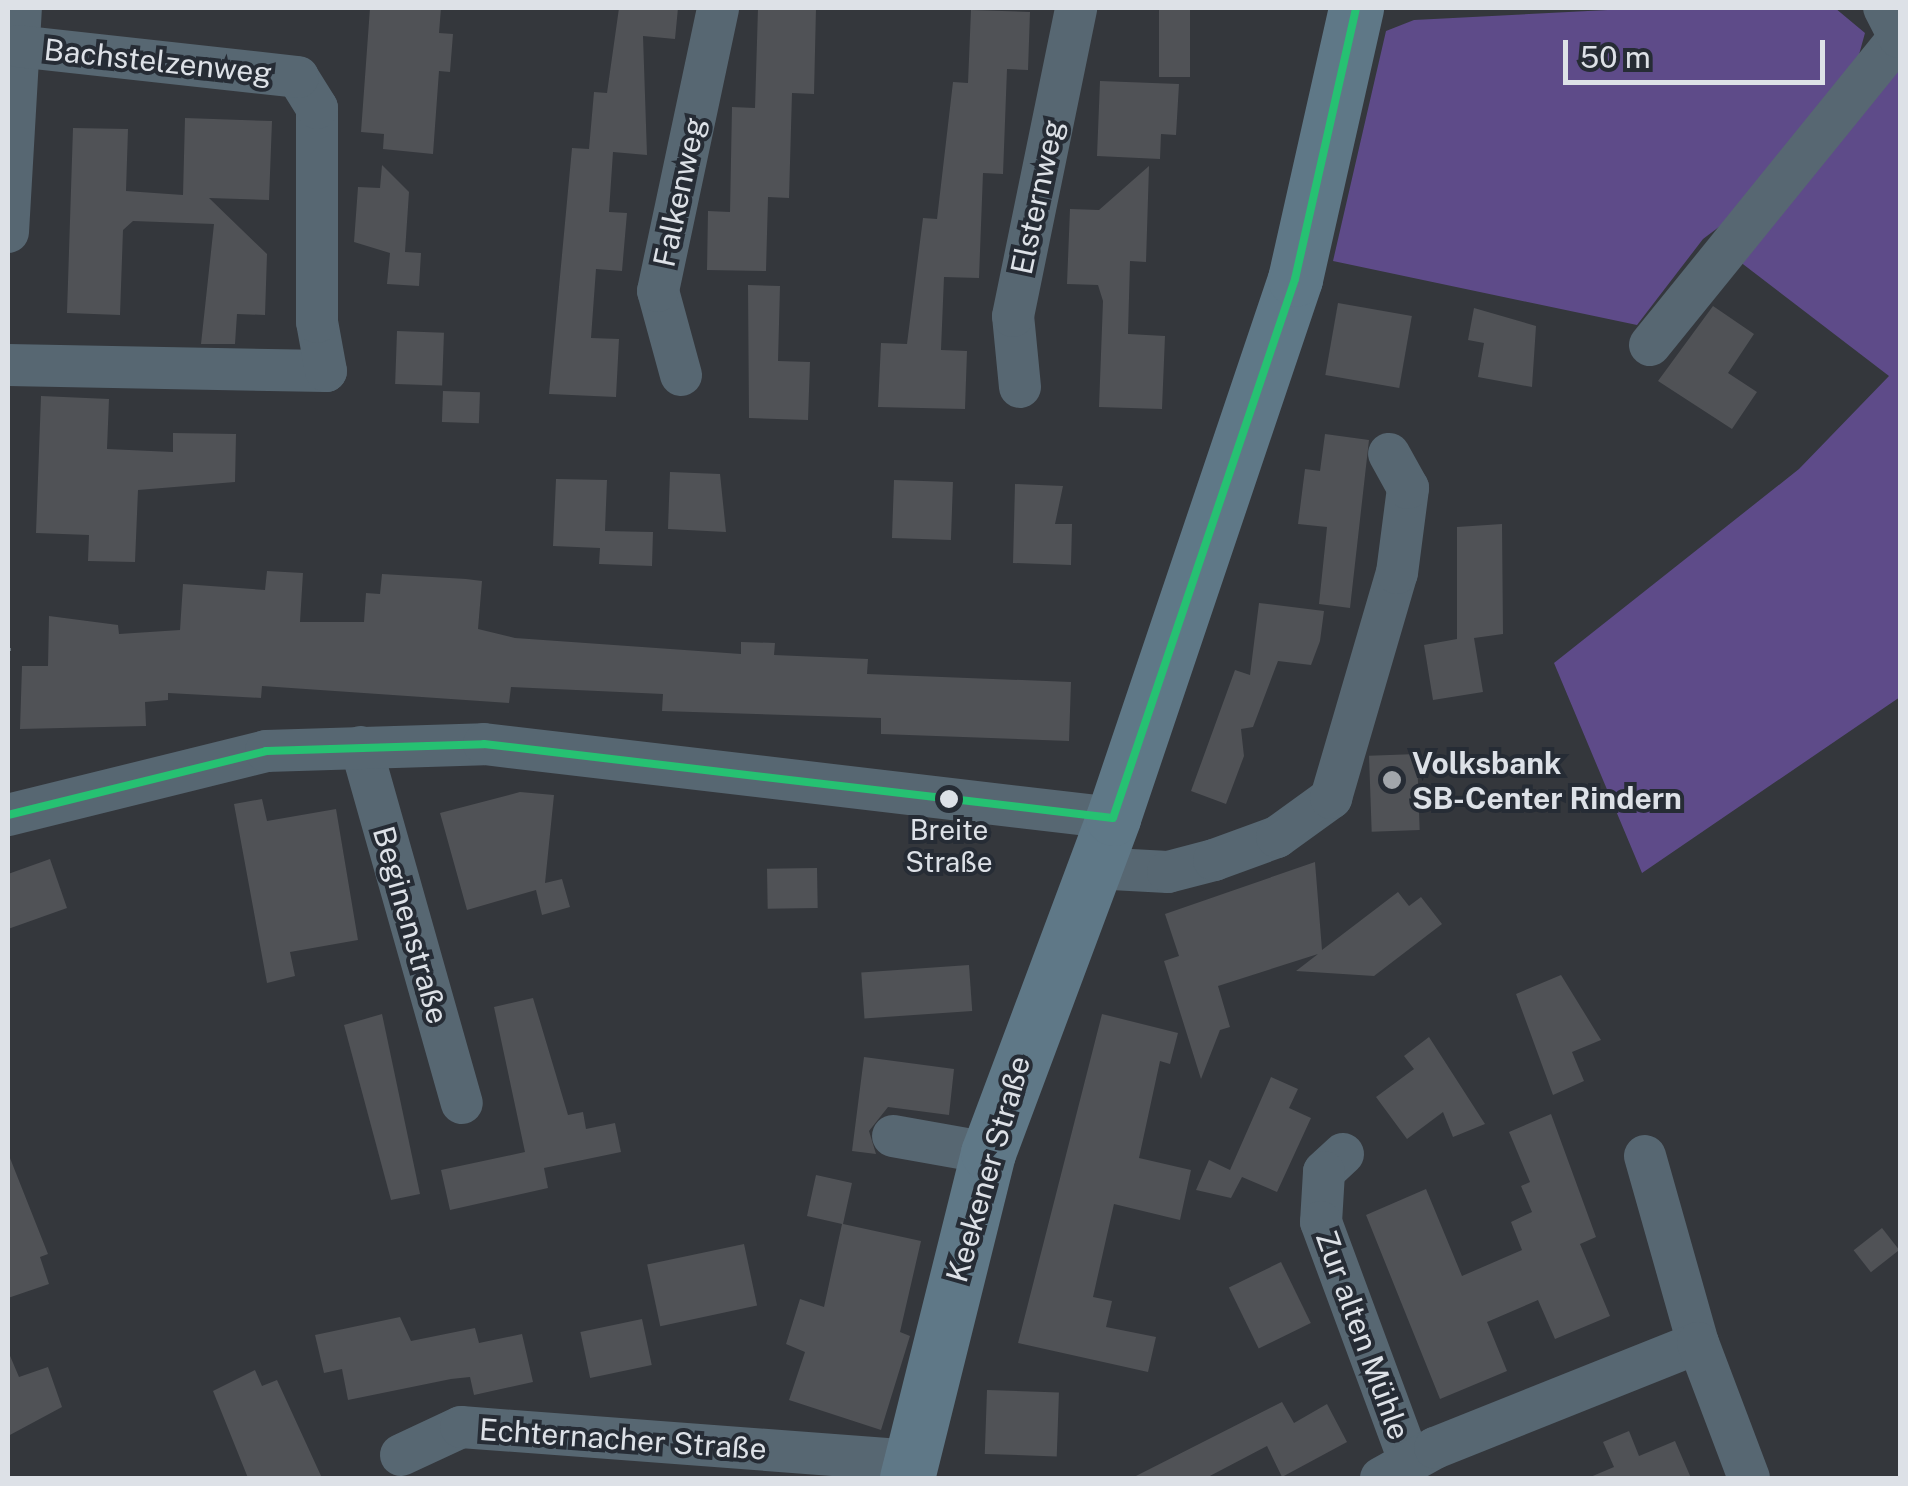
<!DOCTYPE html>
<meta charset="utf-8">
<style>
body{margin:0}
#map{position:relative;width:1908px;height:1486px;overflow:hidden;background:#34373c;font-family:"Public Sans",sans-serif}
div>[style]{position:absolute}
.green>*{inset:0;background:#5e4b89}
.building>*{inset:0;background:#505256;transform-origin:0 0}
.path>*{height:6px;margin-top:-3px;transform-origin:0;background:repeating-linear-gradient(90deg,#687279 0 2.5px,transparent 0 10.5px)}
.minor>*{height:42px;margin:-21px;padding:0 21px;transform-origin:21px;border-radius:21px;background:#576772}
.major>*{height:55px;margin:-27.5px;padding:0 27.5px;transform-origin:27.5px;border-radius:27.5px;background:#5f7887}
.bus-1>*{height:8px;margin:-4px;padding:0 4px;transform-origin:4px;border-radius:4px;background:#26c172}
.dots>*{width:28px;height:28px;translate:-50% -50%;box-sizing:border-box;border:5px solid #262c35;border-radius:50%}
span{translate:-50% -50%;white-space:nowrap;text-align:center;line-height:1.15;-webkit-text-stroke:8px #262c35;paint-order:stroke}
.bus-label{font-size:28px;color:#dde1e7}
.street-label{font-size:30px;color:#dde1e7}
.poi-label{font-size:30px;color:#dde1e7;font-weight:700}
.left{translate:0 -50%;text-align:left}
.frame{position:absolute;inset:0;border:10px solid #dde1e7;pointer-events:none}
.scale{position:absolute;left:1563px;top:40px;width:262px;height:45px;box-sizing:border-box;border:5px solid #dde1e7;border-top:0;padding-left:12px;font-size:30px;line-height:35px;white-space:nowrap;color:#dde1e7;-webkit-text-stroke:8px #262c35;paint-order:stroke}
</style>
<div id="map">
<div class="green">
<div style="clip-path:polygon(1647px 8px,1835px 8px,1865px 33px,1852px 80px,1768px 190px,1703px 239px,1637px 325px,1333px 261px,1386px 31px,1414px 20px)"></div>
<div style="clip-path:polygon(1900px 65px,1900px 697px,1642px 873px,1554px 663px,1799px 469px,1889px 376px,1735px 258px)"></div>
</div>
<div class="building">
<div style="clip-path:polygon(370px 8px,441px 8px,439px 33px,453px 34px,450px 72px,439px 71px,433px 154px,383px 149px,384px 134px,361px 132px)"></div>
<div style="clip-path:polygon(619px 8px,678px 8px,675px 39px,643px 36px,647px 155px,613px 152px,609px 212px,627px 213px,622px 271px,596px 269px,591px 338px,619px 339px,616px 397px,549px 394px,572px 148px,589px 149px,594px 92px,607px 93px)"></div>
<div style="clip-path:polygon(758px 8px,816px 8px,814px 94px,792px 93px,789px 198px,768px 197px,766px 271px,707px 270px,708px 211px,730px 212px,732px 107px,755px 108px)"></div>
<div style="left:1159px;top:8px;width:31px;height:69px"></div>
<div style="clip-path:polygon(971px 10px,1030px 12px,1028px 70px,1007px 69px,1003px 174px,983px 173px,979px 278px,944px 277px,941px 350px,967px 351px,965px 409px,878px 407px,881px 343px,907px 344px,923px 218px,937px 219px,953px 82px,968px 83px)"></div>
<div style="clip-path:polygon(1100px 81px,1179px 84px,1176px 135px,1161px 134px,1160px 159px,1097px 156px)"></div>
<div style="clip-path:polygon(185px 118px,272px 121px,269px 200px,209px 198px,267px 254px,265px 315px,237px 314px,235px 344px,201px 344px,214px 224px,133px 221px,123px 230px,120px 315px,67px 313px,73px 128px,128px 129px,126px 191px,183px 195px)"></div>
<div style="clip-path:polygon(382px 165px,409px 192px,405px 252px,421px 253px,419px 286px,387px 284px,390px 253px,354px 242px,358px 187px,380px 188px)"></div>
<div style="clip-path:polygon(1149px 166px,1146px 262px,1130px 261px,1128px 334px,1165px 336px,1162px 409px,1099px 407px,1103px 301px,1098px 285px,1067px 284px,1070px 209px,1099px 210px)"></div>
<div style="clip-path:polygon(748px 285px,780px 286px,778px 361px,810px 362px,808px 420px,749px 418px)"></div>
<div style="left:1338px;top:303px;width:75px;height:73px;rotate:10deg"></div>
<div style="clip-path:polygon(1713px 306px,1754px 334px,1728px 373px,1757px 392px,1732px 429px,1658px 381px)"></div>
<div style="clip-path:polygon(1474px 308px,1536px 326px,1532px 387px,1478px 377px,1484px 343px,1468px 340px)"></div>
<div style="left:397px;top:331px;width:47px;height:53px;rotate:2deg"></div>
<div style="left:443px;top:391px;width:37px;height:31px;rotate:2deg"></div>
<div style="clip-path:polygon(41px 396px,109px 399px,107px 449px,173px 452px,173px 433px,236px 434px,235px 482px,138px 490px,135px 562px,88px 561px,89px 535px,36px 533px)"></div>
<div style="clip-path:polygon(1325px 434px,1369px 440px,1350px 608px,1319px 604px,1327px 527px,1298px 524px,1305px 469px,1320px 471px)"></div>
<div style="clip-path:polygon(670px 472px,720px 474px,726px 532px,668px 529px)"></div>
<div style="clip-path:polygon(556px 479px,607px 480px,605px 531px,653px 532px,652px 566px,599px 564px,600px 548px,553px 546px)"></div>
<div style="left:894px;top:480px;width:59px;height:58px;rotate:2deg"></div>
<div style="clip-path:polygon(1015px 484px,1063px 486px,1055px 524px,1072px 524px,1071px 565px,1013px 563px)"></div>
<div style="clip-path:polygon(1502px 524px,1503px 634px,1474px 638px,1483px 692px,1433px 700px,1424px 645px,1457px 639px,1457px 527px)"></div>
<div style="clip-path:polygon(267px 571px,303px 573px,300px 622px,364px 622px,366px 593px,380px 594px,382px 574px,466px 579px,482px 581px,478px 629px,515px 638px,741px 654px,741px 642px,775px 643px,774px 655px,868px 659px,867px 674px,1071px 682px,1069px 741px,881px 734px,881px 718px,662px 711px,663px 694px,511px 687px,509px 703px,262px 686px,261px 698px,168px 693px,168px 700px,145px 702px,146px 726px,20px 729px,22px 666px,48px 666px,49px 616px,118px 625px,119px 634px,180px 630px,183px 584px,265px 590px)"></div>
<div style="clip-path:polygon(1259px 603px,1324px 611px,1320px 641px,1311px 665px,1278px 661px,1253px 727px,1241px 729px,1244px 756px,1226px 804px,1191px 791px,1235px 670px,1250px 675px)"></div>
<div style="left:1417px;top:754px;width:76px;height:48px;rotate:88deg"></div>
<div style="clip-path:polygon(520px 792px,554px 795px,545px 883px,562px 879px,570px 907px,542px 915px,536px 890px,467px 910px,440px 813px)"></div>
<div style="clip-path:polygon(262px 799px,267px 821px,336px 809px,358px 940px,290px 952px,295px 976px,267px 983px,234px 804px)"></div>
<div style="clip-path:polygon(50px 859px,67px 908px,8px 929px,8px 874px)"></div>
<div style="clip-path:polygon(1315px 862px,1322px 950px,1398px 892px,1409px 906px,1421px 897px,1442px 924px,1374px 976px,1296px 971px,1318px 954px,1218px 986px,1230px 1027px,1220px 1030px,1201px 1079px,1164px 961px,1179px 956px,1165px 914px)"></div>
<div style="left:817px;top:868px;width:40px;height:50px;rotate:89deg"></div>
<div style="left:969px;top:965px;width:46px;height:108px;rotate:86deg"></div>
<div style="clip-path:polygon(1561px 975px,1601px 1040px,1572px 1052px,1584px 1081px,1553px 1095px,1516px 994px)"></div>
<div style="clip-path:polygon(533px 998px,568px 1115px,583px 1112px,586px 1129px,615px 1123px,621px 1152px,544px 1168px,548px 1188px,450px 1210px,441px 1170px,525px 1152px,494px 1007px)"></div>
<div style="clip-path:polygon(382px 1014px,420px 1194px,391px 1200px,344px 1025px)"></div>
<div style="clip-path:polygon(1102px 1014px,1178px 1033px,1170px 1064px,1160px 1061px,1139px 1158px,1191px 1170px,1180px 1220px,1114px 1204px,1093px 1297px,1112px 1301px,1106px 1327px,1156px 1337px,1148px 1372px,1018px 1343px)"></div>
<div style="clip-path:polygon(1429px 1037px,1485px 1124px,1453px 1137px,1443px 1112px,1407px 1139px,1376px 1097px,1414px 1069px,1404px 1056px)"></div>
<div style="clip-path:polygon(864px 1057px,954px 1069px,949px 1115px,888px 1107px,869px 1131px,876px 1154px,852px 1151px)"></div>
<div style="clip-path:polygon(1271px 1077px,1298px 1089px,1289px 1108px,1311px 1118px,1277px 1192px,1242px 1177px,1231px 1198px,1196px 1190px,1209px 1160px,1230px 1170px)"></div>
<div style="clip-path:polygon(1551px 1114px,1596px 1237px,1580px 1244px,1610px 1316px,1555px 1339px,1538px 1300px,1487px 1322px,1507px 1371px,1440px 1399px,1366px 1215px,1426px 1189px,1462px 1276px,1522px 1250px,1511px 1222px,1532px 1212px,1521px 1186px,1530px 1182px,1509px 1132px)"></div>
<div style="clip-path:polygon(8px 1153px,48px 1254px,40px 1257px,49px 1284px,8px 1298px)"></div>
<div style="clip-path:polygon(816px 1175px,852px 1183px,843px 1224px,921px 1241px,900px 1332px,910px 1336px,881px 1430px,789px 1400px,805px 1352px,786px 1344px,800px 1299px,824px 1307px,842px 1224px,807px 1216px)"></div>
<div style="left:1882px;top:1228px;width:28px;height:36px;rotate:52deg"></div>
<div style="left:744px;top:1244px;width:63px;height:99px;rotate:78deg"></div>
<div style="left:1281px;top:1262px;width:68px;height:58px;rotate:64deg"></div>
<div style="clip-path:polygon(400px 1317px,411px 1341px,475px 1328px,479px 1343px,522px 1334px,533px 1382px,474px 1395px,470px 1377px,451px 1379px,348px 1400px,342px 1369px,324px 1373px,315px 1335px)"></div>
<div style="left:642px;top:1319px;width:47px;height:63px;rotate:78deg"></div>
<div style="clip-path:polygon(8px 1351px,19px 1377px,48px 1367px,62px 1407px,8px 1436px)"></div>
<div style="clip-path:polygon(255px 1370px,262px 1386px,277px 1380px,322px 1478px,248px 1478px,213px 1391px)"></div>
<div style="left:987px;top:1390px;width:72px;height:64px;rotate:2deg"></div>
<div style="clip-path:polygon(1282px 1402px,1294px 1423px,1327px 1404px,1347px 1442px,1282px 1477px,1267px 1446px,1206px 1478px,1132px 1478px)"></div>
<div style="clip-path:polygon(1629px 1431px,1639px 1456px,1675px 1441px,1691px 1478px,1588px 1478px,1614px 1467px,1603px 1442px)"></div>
</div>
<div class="path">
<div style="left:8px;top:648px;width:8px;rotate:90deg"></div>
</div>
<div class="minor">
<div style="left:8px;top:232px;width:224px;rotate:-86.7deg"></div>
<div style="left:1650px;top:345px;width:396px;rotate:-51deg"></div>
<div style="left:1899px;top:37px;width:33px;rotate:-117deg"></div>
<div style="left:8px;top:365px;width:318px;rotate:1.1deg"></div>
<div style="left:326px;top:371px;width:50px;rotate:-100.4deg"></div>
<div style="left:317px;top:322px;width:214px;rotate:-90deg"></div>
<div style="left:317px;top:108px;width:36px;rotate:-122deg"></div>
<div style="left:298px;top:77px;width:282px;rotate:-173.7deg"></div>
<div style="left:681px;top:375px;width:87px;rotate:-105.3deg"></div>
<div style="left:658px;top:291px;width:289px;rotate:-78deg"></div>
<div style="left:1020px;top:387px;width:71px;rotate:-95.6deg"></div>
<div style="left:1013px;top:316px;width:314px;rotate:-78.4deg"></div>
<div style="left:361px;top:747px;width:370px;rotate:74.2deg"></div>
<div style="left:8px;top:815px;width:266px;rotate:-13.9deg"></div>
<div style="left:266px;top:751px;width:218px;rotate:-1.8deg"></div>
<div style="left:484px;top:744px;width:633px;rotate:6.71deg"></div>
<div style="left:1093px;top:868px;width:75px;rotate:3.1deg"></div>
<div style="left:1168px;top:872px;width:48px;rotate:-14.6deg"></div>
<div style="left:1214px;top:860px;width:67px;rotate:-20.1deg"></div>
<div style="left:1277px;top:837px;width:67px;rotate:-35.8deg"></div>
<div style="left:1331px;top:798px;width:234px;rotate:-73.7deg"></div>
<div style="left:1397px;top:573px;width:86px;rotate:-82.6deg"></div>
<div style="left:1408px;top:488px;width:39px;rotate:-119deg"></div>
<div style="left:893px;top:1136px;width:97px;rotate:10.1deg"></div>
<div style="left:1343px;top:1154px;width:26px;rotate:137deg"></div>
<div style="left:1324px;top:1172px;width:50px;rotate:93.4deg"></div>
<div style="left:1321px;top:1222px;width:256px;rotate:69.7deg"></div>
<div style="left:1645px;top:1156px;width:194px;rotate:74.2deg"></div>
<div style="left:401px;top:1455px;width:66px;rotate:-25deg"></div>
<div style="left:461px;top:1427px;width:450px;rotate:4.3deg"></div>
<div style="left:1381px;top:1478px;width:62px;rotate:-29.1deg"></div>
<div style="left:1435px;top:1448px;width:283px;rotate:-21.8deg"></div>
<div style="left:1698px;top:1343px;width:144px;rotate:69.3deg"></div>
</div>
<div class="major">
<div style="left:907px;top:1478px;width:335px;rotate:-76deg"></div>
<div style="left:988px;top:1153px;width:358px;rotate:-69.5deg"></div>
<div style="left:1113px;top:818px;width:569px;rotate:-71.34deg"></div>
<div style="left:1295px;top:279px;width:278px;rotate:-77.3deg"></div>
</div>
<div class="bus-1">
<div style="left:8px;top:815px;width:266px;rotate:-13.9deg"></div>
<div style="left:266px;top:751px;width:218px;rotate:-1.8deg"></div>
<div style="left:484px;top:744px;width:633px;rotate:6.71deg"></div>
<div style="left:1113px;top:818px;width:569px;rotate:-71.34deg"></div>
<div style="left:1295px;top:279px;width:278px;rotate:-77.3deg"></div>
</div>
<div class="dots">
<div style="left:1392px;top:780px;background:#a2a6ab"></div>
<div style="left:949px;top:799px;background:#dde1e7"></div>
</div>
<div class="bus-label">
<span style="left:949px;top:846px">Breite<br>Straße</span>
</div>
<div class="street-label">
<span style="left:158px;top:61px;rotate:6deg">Bachstelzenweg</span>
<span style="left:679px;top:192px;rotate:-78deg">Falkenweg</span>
<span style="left:1037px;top:197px;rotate:-78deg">Elsternweg</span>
<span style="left:411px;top:925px;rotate:74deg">Beginenstraße</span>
<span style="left:988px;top:1169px;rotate:-74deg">Keekener Straße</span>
<span style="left:1363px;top:1335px;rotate:70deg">Zur alten Mühle</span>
<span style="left:623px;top:1439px;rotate:4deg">Echternacher Straße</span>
</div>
<div class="poi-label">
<span class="left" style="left:1412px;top:780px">Volksbank<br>SB-Center Rindern</span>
</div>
<div class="frame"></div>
<div class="scale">50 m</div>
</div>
